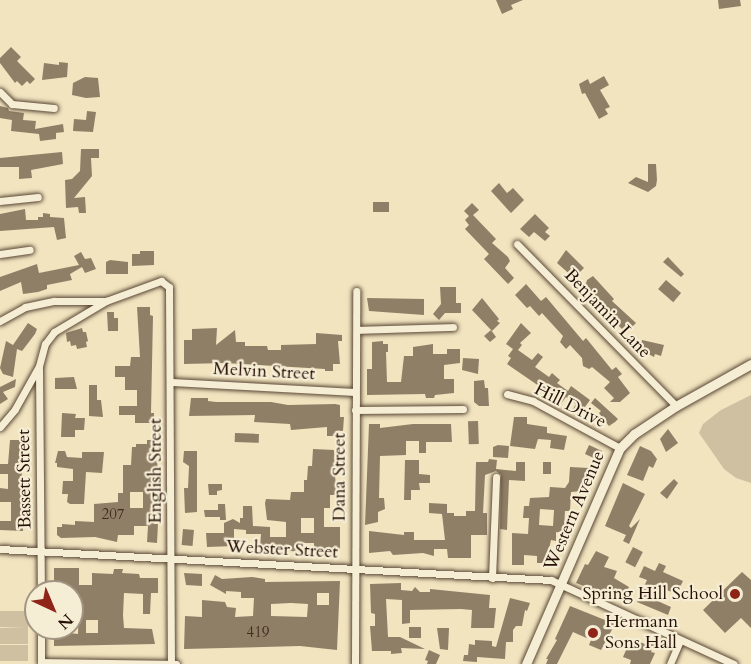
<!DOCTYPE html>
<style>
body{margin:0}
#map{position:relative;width:751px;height:664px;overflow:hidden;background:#f1e4bf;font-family:Cardo,serif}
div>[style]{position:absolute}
.green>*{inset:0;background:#cec0a0;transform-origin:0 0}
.building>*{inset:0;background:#907f67;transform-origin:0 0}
.roads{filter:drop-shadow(0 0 2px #594635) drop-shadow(0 0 2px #594635)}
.street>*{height:7px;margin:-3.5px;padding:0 3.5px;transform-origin:3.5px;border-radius:3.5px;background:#f6edd5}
.secondary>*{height:9px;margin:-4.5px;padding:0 4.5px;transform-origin:4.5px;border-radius:4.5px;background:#f6edd5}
.dots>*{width:16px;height:16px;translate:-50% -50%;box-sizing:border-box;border:3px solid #f6edd5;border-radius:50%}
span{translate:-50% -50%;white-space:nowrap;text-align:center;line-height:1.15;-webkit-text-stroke:4.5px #f6edd5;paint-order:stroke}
.number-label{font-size:15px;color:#402c1f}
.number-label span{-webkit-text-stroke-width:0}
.street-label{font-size:18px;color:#261107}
.poi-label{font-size:18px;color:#261107}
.right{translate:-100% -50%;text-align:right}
.left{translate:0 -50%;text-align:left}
.north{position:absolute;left:24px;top:580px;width:60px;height:60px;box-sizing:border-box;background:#f6edd5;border:2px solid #a39583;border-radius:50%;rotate:136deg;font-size:16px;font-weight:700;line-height:24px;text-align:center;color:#261107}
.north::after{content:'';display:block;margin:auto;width:21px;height:27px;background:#8f2418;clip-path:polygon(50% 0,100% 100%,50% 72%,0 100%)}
</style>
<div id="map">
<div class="green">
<div style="clip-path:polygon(751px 395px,751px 483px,736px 478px,724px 469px,699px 433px,703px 424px,721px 410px)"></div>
<div style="clip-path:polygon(0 611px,28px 611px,28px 644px,0 644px,0 628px,26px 628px,0 627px)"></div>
<div style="left:28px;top:645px;width:16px;height:28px;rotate:90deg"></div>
</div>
<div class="building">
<div style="clip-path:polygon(496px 0,523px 0,511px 5px,513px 9px,502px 14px)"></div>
<div style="clip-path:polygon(718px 0,740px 0,741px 6px,719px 9px)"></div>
<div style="clip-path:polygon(11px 47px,21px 57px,17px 61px,35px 79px,30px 84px,27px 81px,22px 86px,17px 81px,15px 83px,0 63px,0 58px)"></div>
<div style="clip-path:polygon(59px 62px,68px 63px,67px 77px,42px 80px,44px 63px,59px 65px)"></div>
<div style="clip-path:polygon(604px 76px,609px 85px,600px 90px,610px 107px,605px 109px,608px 114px,599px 119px,585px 93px,582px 94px,579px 84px,588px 79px,590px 84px)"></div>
<div style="clip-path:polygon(85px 77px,98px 78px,100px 97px,86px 98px,72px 95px,73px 83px)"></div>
<div style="clip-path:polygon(0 106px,8px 108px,9px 111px,24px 113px,23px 120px,36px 121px,35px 129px,63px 124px,64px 132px,56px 133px,56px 139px,40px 141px,39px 134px,11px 131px,12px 120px,0 118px)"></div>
<div style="clip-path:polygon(87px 111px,96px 112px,93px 132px,73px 131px,74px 119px,86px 120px)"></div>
<div style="clip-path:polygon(81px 149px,99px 149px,99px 158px,91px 158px,92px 176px,74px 198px,85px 197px,86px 213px,79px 213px,78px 207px,66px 208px,65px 180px,72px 179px,80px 171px)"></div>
<div style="clip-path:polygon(62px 152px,63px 164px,31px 170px,32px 178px,19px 179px,19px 167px,0 167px,0 158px)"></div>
<div style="clip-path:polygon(648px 164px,656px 164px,657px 180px,656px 186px,648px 192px,628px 183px,636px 177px,648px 182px)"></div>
<div style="clip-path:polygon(499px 183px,507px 193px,513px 188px,524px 200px,511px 213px,491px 191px)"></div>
<div style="left:373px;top:202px;width:16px;height:10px"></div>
<div style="clip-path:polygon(472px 203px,479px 210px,473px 215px,496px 239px,492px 243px,508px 257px,510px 261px,505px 268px,514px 278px,508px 284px,484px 259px,489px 254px,465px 229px,469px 225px,465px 220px,469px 216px,464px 211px)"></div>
<div style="clip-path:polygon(25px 209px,26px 220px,38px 220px,38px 217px,43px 217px,43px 213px,50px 214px,50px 217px,64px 218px,66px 238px,57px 240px,54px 227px,0 231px,0 214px)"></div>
<div style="clip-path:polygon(535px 214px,549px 228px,545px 232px,550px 236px,545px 241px,534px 232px,529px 237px,520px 229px)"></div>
<div style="clip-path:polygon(566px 250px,584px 268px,574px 278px,557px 263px)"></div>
<div style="clip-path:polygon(140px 251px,154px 251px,154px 265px,132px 266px,132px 254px,140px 254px)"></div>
<div style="clip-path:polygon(81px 252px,85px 259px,91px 258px,96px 269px,85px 273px,82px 267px,70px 274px,72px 280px,47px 285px,47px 289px,38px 292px,23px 294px,21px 282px,0 291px,0 277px,37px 264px,39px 273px,79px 265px,74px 256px)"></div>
<div style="clip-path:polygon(668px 257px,684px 274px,681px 277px,663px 262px)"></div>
<div style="clip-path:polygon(110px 260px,128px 262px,128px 274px,106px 274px,106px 262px)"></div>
<div style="clip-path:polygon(593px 276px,614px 299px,612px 301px,636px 323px,628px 331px,624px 331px,614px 321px,616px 320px,595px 300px,597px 298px,590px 290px,584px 290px,587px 280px)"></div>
<div style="left:666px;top:280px;width:20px;height:12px;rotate:41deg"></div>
<div style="clip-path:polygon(526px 284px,541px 301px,546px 297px,583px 341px,586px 338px,612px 370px,616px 367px,622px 374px,618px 377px,630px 393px,620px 402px,610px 402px,614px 398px,604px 388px,610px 382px,592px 367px,589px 369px,583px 366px,582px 358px,570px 345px,566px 349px,560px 342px,563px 336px,542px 313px,539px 316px,530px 306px,527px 308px,515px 295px)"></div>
<div style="clip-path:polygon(440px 287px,456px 287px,456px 303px,461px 303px,461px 313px,445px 313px,439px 320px,433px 314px,441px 304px)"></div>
<div style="clip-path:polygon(367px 298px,424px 299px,424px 315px,369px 311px)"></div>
<div style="clip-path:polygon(482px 298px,499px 319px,497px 321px,500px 323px,492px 331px,472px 310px)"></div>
<div style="clip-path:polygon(137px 307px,150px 307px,150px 315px,153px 316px,151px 413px,154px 413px,154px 423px,135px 423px,135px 415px,119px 415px,119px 406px,137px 406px,137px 390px,125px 390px,125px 377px,115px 377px,115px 366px,130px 366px,131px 357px,140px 357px)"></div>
<div style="clip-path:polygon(107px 312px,114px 312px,114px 318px,118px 318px,118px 331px,108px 331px)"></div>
<div style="clip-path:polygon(28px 323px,37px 329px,35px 334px,22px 351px,17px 349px,13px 377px,3px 374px,0 368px,6px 341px,13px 345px)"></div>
<div style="clip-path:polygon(521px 323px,531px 333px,520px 343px,522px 345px,518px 350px,532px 360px,538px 353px,543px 357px,535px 367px,549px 377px,552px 373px,560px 380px,557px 383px,568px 391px,571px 386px,590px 400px,580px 414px,573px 409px,576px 404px,566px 397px,560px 405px,550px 398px,552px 395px,507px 364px,511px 358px,508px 356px,513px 349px,506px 344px)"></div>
<div style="clip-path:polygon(82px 328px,83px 332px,86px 332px,88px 341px,86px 342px,87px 347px,77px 349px,76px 345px,71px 346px,70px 341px,67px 342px,66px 333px)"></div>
<div style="clip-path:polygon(217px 328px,216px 345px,235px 330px,236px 342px,245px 342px,245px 346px,267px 346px,268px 350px,281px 350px,281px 345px,316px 344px,316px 333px,342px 335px,342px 341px,338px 341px,340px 364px,333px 364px,333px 371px,325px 371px,325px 369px,225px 363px,184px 364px,184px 340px,192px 340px,192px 329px)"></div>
<div style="clip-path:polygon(491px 330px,496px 337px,490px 342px,484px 336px)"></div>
<div style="clip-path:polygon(642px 340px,664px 345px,661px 356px,655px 354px,654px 357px,639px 349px)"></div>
<div style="clip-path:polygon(383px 341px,383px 344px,388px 344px,388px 352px,386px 352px,387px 382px,401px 382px,404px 356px,413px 356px,413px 347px,433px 344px,433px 354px,447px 354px,447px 349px,460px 349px,460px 363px,444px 365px,444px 379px,454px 379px,454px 393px,435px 395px,434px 398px,426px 398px,425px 394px,367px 395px,367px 369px,372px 369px,372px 342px)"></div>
<div style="clip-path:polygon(463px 358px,479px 359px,478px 374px,462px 370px)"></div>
<div style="clip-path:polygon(74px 377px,77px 389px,55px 389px,55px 378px)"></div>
<div style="clip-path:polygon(16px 379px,15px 387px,3px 392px,8px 399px,0 404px,0 387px)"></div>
<div style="clip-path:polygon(484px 380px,485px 388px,488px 388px,489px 406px,479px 406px,474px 402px,474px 381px)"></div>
<div style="clip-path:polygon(89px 385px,97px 385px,97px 400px,101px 400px,103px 417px,89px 416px)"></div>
<div style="clip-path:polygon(191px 398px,208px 398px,208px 401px,216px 402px,271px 402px,288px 405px,335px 404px,340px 405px,340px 417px,344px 417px,343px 431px,336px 431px,336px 436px,327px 436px,327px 427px,291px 430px,290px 424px,254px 422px,255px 415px,189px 416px)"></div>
<div style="clip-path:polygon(595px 398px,618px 419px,615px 422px,609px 426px,604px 420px,599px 413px,601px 411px,591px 403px)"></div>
<div style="clip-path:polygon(62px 413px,76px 414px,75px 418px,85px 418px,84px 430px,75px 430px,75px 437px,61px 437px)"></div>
<div style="clip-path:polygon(514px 417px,527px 417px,527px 424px,547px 427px,547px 433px,567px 436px,564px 450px,550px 448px,551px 440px,538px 439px,535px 449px,510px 446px)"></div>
<div style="left:478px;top:421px;width:23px;height:10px;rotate:88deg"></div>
<div style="clip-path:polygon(369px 424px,380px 424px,380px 428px,413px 424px,451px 424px,452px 442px,426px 442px,426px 453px,419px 453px,419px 441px,406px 441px,406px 455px,380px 456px,379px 498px,384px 498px,385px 509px,378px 512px,378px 522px,365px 525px)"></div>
<div style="clip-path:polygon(668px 429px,678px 443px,666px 452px,660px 439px)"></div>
<div style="left:235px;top:433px;width:24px;height:9px;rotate:2deg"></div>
<div style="clip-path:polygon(10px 440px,21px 440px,23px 531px,0 530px,0 521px,11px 521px,11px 502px,0 502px,0 488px,8px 489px,8px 474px,0 474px,0 464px,8px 464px)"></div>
<div style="clip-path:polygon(evenodd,147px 440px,155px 440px,154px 447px,157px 447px,158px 492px,154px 492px,154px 524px,158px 524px,157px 543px,147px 542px,148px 526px,134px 526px,134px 535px,118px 535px,117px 542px,95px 537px,61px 538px,57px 535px,57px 527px,62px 527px,62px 524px,75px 525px,75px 521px,94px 522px,94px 504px,118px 502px,118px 493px,123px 493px,123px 465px,131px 465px,132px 447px,136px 447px,136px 444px,147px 444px,147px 440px,130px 492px,143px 492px,143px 508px,130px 508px,130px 492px)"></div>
<div style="clip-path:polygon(498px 445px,509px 446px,508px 458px,493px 457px,493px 447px)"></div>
<div style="clip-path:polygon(589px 445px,602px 451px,600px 456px,596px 459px,585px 454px)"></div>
<div style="clip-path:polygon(640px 446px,651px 451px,657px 459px,653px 468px,649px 466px,643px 481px,627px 475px)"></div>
<div style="clip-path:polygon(evenodd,313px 449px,334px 450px,336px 495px,330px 495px,330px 508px,324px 508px,324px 527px,340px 527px,340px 549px,338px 552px,314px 552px,314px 543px,301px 543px,301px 552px,260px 548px,261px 534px,246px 534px,246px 530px,234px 529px,234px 546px,207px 547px,206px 533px,224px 533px,224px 523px,233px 519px,240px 523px,240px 518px,243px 518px,243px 506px,252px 506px,253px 526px,270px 527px,270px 537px,286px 537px,286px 522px,267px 520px,265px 503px,266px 499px,290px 500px,291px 492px,304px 492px,304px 480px,307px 480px,308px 466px,312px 466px,313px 449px,301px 518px,314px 518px,314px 533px,301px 533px,301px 518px)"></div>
<div style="clip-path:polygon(58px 451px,65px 451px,67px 457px,82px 458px,82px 452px,104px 452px,102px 473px,86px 472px,84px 504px,70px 504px,67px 502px,68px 494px,62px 494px,63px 481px,73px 481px,73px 469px,57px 467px,57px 463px,55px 463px)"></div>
<div style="clip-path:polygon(184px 451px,197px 451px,197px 512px,185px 513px,184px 488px,188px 488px,189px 466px,183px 462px)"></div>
<div style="clip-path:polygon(489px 459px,497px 460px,496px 469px,516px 471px,516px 462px,525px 462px,525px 481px,509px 480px,507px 530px,500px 529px,501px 475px,496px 471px,485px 475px,483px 513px,487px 513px,487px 535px,471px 535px,471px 558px,448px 558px,447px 549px,434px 549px,434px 556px,423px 553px,393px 555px,390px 551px,369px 553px,369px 531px,404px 535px,404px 532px,414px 532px,414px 540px,445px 540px,442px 514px,429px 513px,429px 503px,447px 504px,447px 513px,454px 513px,454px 516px,466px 516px,466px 511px,475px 511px,476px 462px,488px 462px)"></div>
<div style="clip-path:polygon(405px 460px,419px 460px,419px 474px,430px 475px,430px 483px,419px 483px,420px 490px,411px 490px,411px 500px,404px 500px)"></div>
<div style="left:543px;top:462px;width:8px;height:12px"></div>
<div style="clip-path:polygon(evenodd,570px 467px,589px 468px,588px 480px,583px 481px,582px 491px,571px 492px,570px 511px,565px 511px,564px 529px,562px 533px,556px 532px,556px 541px,551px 540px,546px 563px,537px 563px,537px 556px,524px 555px,524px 565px,512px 565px,512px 533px,528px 534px,529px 518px,523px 518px,524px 506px,529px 506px,530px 498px,549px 497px,550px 487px,565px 488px,569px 482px,570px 467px,540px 509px,554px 510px,553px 526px,539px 525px,540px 509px)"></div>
<div style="clip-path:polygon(674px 479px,678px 483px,667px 499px,660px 493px)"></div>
<div style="clip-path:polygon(623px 483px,645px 494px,629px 526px,631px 528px,640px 519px,629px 544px,623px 541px,626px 535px,605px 526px)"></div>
<div style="clip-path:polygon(208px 484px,222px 484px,222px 490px,217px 491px,217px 495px,209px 495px)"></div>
<div style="clip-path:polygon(218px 504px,225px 504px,226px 520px,220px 520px,220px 517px,205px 517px,204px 510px,218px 510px)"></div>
<div style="left:183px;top:529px;width:11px;height:16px;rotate:5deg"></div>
<div style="left:633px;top:547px;width:11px;height:17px;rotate:27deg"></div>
<div style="clip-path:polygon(596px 551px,609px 557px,604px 567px,617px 571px,614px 578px,629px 587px,623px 601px,576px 583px,585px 564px,588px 565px)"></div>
<div style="clip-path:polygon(659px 563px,666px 566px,663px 572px,683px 581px,680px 587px,676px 585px,672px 592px,656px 586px,651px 598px,671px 607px,668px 615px,637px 602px,647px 580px,639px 577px,644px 566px,655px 571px)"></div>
<div style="clip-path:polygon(evenodd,54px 568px,79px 568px,79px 585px,92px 585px,92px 573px,113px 574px,114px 569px,123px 569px,122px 573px,139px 574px,140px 578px,158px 578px,158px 593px,151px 593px,150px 614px,143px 614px,143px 594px,124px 593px,123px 615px,124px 628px,152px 629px,155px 644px,54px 646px,54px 631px,78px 634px,79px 603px,73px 602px,73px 592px,61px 592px,61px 584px,54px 584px,54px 568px,86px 620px,98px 620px,98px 633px,86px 633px,86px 620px)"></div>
<div style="clip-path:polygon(742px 572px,751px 580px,751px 628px,741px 618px,725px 633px,703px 610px)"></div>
<div style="clip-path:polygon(184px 573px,202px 574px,202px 586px,186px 585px)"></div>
<div style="clip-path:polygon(evenodd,215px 575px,222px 579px,252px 577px,265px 579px,265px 582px,340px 581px,337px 650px,300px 646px,184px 649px,185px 616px,202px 617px,202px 600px,225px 602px,227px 607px,236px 608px,235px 617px,253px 616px,254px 598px,241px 598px,241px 592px,226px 591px,226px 594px,210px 585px,215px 575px,317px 593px,329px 593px,329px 605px,317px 605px,317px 593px,215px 575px,291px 603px,308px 604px,307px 617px,271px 616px,271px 604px,291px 603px)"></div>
<div style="clip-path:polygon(401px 583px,401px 590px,412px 591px,415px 587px,420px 592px,430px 592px,430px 589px,490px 595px,489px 608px,496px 608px,494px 628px,471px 628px,472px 610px,461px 609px,410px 610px,410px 623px,402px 624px,402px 600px,386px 599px,388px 637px,400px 637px,425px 649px,401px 648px,402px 653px,391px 654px,391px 651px,372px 651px,370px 626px,375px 626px,375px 614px,371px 613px,370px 584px)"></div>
<div style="clip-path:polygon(510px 598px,530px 603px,527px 611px,525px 610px,522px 626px,516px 626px,513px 630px,513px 642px,506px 642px,505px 659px,477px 657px,477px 662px,463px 661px,464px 655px,468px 655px,469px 644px,475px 645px,475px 640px,492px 641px,492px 646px,496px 647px)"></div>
<div style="clip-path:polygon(570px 606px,615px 624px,601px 650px,589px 645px,591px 640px,573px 632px,557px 664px,546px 664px,548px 659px,546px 659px,557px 640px,555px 639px)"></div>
<div style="left:409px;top:627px;width:12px;height:11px"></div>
<div style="clip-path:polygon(437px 628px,449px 628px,448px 650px,440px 649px)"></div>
<div style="clip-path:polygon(635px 640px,647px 645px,649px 641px,655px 644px,651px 652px,655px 653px,650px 664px,630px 664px,631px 660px,623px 657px,630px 641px,633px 642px)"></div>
<div style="clip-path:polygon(429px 650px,440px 655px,436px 664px,427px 664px,428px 661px,425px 660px)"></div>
</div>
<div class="roads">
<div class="street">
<div style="left:0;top:92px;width:17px;rotate:45deg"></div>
<div style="left:12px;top:104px;width:42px;rotate:5.4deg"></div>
<div style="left:0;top:201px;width:38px;rotate:-6deg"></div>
<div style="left:517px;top:244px;width:227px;rotate:45.5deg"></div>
<div style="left:0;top:254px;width:30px;rotate:-8deg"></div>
<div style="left:0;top:321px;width:29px;rotate:-29deg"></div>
<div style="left:25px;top:307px;width:30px;rotate:-12deg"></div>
<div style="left:54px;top:301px;width:50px"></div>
<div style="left:357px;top:330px;width:96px;rotate:-1.8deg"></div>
<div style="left:39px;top:369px;width:223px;rotate:89.5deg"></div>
<div style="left:172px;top:382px;width:183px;rotate:3.1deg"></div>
<div style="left:507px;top:394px;width:27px;rotate:15deg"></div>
<div style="left:533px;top:401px;width:99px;rotate:28.4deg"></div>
<div style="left:355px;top:410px;width:108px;rotate:-0.5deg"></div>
<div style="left:0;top:427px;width:23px;rotate:-50deg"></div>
<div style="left:15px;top:409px;width:49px;rotate:-60.8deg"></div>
<div style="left:39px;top:366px;width:23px;rotate:-75deg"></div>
<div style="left:45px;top:344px;width:15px;rotate:-53deg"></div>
<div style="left:54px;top:332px;width:61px;rotate:-30.8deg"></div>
<div style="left:106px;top:301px;width:59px;rotate:-20deg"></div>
<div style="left:161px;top:281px;width:10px;rotate:37deg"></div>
<div style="left:169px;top:287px;width:377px;rotate:89.7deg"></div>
<div style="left:0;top:549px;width:552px;rotate:3.22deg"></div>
<div style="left:551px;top:580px;width:201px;rotate:24.7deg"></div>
<div style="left:492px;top:578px;width:101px;rotate:-87.7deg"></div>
<div style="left:41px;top:628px;width:34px;rotate:90deg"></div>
<div style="left:41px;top:662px;width:135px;rotate:0.8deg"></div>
<div style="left:355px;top:664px;width:373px;rotate:-89.8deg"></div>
<div style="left:670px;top:664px;width:26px;rotate:-67deg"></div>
</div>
<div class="secondary">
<div style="left:526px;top:664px;width:236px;rotate:-66.5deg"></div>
<div style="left:620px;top:448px;width:20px;rotate:-45deg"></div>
<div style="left:634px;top:434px;width:50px;rotate:-33.7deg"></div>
<div style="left:676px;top:406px;width:86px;rotate:-29.2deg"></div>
</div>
</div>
<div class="dots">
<div style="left:735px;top:594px;background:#8f2418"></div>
<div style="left:593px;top:633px;background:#8f2418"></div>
</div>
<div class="number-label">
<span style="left:113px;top:515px">207</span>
<span style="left:258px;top:633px">419</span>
</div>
<div class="street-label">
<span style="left:607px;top:314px;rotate:46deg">Benjamin Lane</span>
<span style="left:264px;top:372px;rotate:3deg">Melvin Street</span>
<span style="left:570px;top:406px;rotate:27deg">Hill Drive</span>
<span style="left:156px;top:471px;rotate:-90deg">English Street</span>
<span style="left:340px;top:477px;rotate:-90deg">Dana Street</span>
<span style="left:25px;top:479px;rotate:-91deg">Bassett Street</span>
<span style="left:575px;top:511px;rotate:-67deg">Western Avenue</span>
<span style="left:282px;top:550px;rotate:3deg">Webster Street</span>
</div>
<div class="poi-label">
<span class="right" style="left:723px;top:594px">Spring Hill School</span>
<span class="left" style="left:605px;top:633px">Hermann<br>Sons Hall</span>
</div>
<div class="north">N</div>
</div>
